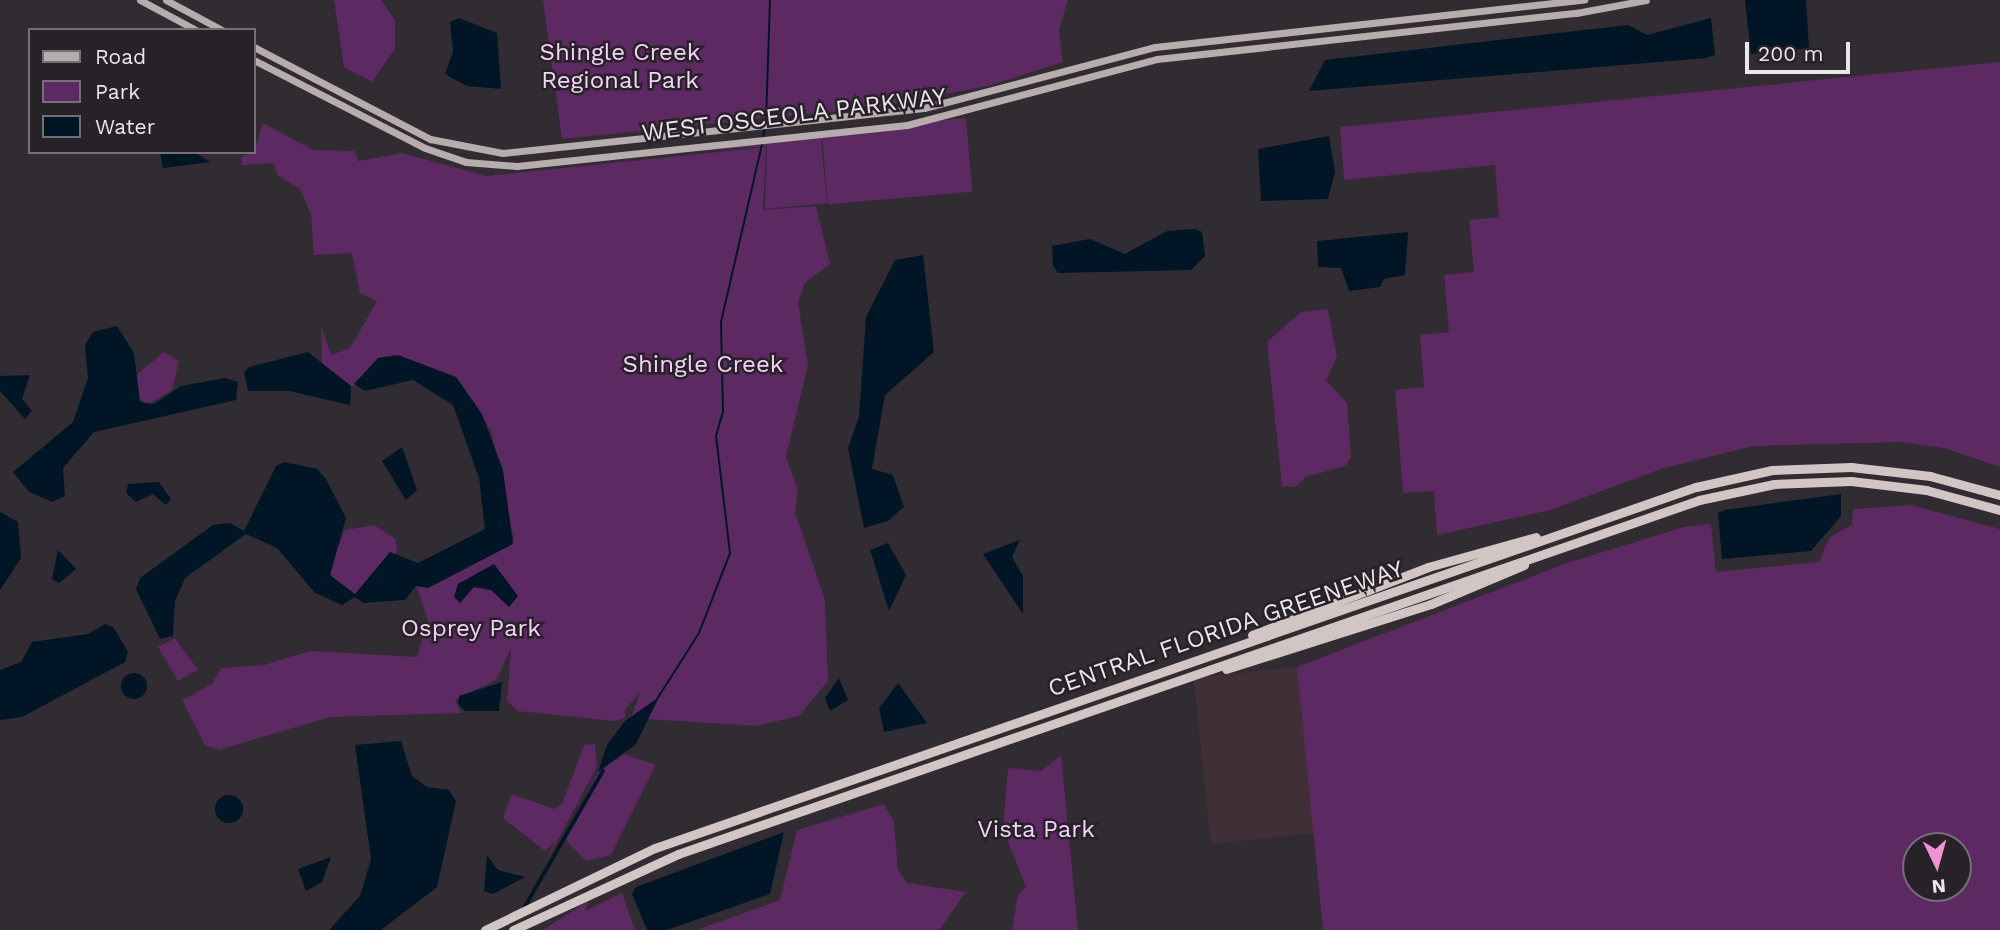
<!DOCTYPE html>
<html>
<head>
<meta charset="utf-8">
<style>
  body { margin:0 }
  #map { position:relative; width:2000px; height:930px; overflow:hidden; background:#312b32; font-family:"Work Sans",sans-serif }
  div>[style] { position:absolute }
  .education>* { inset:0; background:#412f38; transform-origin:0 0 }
  .green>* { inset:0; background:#5d2962; transform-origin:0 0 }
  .water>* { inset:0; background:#001627 }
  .round { border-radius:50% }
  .stream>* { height:2px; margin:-1px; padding:0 1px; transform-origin:1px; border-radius:1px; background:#001627 }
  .canal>* { height:3.5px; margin:-1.75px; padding:0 1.75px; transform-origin:1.75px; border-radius:1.75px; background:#001627 }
  .primary>* { height:7px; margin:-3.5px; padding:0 3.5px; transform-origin:3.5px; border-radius:3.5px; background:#b7adac }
  .motorway>* { height:9px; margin:-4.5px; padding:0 4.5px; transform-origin:4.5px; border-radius:4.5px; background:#d2c6c5 }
  span { translate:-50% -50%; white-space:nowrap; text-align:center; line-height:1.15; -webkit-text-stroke:5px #272128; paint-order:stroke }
  .park-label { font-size:24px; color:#f2d2f5 }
  .street-label { font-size:24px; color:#eae6ea }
  .legend { position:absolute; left:28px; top:28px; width:228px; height:126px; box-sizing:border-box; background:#272128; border:2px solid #757076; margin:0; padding:9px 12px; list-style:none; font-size:21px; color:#eae6ea }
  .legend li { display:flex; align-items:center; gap:14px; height:35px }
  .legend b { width:35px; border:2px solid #757076 }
  .north { position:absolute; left:1902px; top:832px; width:70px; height:70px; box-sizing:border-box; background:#272128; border:2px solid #757076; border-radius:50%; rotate:175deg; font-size:19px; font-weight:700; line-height:28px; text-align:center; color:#eae6ea }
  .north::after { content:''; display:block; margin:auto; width:24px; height:32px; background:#f391d6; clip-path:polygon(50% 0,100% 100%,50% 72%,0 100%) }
  .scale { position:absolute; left:1745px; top:42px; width:105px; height:32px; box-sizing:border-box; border:4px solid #eae6ea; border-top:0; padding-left:9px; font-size:21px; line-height:24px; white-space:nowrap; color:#eae6ea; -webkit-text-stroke:5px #272128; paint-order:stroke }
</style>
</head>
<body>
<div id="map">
  <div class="education">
    <i style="left:1297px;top:667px;width:167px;height:104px;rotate:84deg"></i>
  </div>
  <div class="green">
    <i style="clip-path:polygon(334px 0,381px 0,395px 20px,395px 49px,372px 82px,344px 67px)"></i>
    <i style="clip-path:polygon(543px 0,1068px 0,1059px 30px,1063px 62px,988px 86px,877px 107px,562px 139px)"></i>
    <i style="clip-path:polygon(2000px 62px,2000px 467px,1944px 448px,1899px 442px,1754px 446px,1664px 468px,1550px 510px,1437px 535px,1434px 491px,1403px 493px,1395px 390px,1424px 387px,1420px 335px,1449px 332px,1444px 275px,1474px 272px,1469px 220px,1499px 217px,1495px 165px,1344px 180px,1340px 127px)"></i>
    <i style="left:966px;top:118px;width:74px;height:145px;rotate:85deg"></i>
    <i style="clip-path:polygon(263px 123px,313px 150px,355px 151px,358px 161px,402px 153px,486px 176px,766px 147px,763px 210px,816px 206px,830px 264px,805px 283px,798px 302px,808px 366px,786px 456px,798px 491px,795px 512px,825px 600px,828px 681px,799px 716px,756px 726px,631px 718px,640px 693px,625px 709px,625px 718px,614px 721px,518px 711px,507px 701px,511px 648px,497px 679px,455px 700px,461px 713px,330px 717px,219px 750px,205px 745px,182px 700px,212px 684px,221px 668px,264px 665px,310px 651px,417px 657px,428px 620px,416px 585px,434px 585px,514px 540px,491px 431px,456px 377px,351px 386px,322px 364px,321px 326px,331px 355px,350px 348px,377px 301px,360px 293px,352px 253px,314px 255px,311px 214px,300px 189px,277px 175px,274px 163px,242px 165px,241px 157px,254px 152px)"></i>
    <i style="clip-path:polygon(848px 133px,821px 141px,827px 203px,765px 209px,767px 146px,653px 154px)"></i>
    <i style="clip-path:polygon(1328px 309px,1337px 357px,1326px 380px,1347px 403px,1351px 457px,1345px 466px,1306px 477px,1295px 487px,1282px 486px,1267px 342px,1301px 312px)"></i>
    <i style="clip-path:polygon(164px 352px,179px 361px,172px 390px,147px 405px,136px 394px,135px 376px)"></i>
    <i style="clip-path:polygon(evenodd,1911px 505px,2000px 529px,2000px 930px,1323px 930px,1297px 667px,1567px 563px,1684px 527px,1711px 524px,1716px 572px,1819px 562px,1830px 537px,1852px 525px,1853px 509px,1911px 505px,1916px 846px,1958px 846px,1958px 888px,1916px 888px,1916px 846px)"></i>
    <i style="clip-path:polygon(374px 525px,396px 539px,397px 552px,355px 595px,334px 581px,329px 569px,345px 530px)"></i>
    <i style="clip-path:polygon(175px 638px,198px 670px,178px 681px,158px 647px)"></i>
    <i style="clip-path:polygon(595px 744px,597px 767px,547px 860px,555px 841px,545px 851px,503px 818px,512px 794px,554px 809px,562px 804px,584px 745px)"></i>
    <i style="clip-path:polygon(624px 754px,656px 765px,611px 855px,586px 861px,565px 839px,598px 772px)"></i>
    <i style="clip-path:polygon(1061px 755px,1078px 930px,1012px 930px,1018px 895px,1026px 887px,1003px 829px,1008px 768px,1041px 771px)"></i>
    <i style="clip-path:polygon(884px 804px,894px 822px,898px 870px,907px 883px,966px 892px,939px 930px,697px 930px,780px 900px,797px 830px)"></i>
    <i style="clip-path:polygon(622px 893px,635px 930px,543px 930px,589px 900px,585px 911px)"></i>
  </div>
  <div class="water">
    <i style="clip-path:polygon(1745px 0,1806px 0,1809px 48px,1751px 54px)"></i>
    <i style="clip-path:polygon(459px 18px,497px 33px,501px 89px,467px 86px,445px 74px,453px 52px,450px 22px)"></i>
    <i style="clip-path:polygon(1711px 18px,1715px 55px,1706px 58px,1309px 91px,1325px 60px,1628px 25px,1647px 35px)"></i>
    <i style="clip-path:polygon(1329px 136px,1335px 172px,1328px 199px,1261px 201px,1258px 149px)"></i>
    <i style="clip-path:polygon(160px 152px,194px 152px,210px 162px,163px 168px)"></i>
    <i style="clip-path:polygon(1195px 229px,1202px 232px,1205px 256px,1191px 270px,1058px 273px,1053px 266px,1052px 246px,1090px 239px,1125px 254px,1167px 231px)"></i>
    <i style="clip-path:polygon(1408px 232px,1405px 275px,1384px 279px,1380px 287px,1349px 291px,1341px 268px,1318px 267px,1317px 241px)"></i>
    <i style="clip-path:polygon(923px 255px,934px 352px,885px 395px,872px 469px,893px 475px,904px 507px,888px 521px,864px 528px,848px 448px,859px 417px,866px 317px,895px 260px)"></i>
    <i style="clip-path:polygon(117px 326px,134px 353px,140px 402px,154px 404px,181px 386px,225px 378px,238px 382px,236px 400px,94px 432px,63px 468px,65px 496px,52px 502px,29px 492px,13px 472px,73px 422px,88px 378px,85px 345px,93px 332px)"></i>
    <i style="clip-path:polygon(308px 352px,351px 386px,350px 405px,289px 391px,248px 391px,244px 372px,249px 367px)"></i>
    <i style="clip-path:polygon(398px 355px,456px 377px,482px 414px,503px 470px,513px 544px,428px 588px,416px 586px,405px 600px,363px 603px,355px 597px,342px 605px,315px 593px,277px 548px,246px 534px,185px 578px,175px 601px,173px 636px,160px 639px,136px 589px,140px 578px,213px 525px,230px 523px,244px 531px,276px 466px,284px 462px,317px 469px,326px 479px,346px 518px,330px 575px,355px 594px,390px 552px,418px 563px,485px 529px,479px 478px,453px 405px,413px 380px,365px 391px,354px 384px,378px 358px)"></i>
    <i style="clip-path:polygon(30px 375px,22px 399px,32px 411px,25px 419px,0 391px,0 376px)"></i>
    <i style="clip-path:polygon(402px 447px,417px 490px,406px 500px,382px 461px)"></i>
    <i style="clip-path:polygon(159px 482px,171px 499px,166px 505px,153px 494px,136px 502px,126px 493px,128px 484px)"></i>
    <i style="clip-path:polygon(1841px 494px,1841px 516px,1811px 551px,1722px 559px,1718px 513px,1724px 510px)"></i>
    <i style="clip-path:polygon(0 512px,18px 522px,21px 558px,0 590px)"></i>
    <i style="clip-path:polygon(1020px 540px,1012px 557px,1023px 576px,1023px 614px,983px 554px)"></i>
    <i style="clip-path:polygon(888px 543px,906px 575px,889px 611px,870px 550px)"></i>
    <i style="clip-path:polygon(58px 550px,76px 569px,59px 583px,52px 579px)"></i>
    <i style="clip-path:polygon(494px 564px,518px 596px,509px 607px,491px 590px,474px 587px,460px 603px,454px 597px,458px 584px)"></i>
    <i style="clip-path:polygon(105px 624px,114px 628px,128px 652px,125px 662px,22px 717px,0 720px,0 670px,21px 662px,32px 642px,88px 634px)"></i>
    <i class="round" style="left:121px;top:673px;width:26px;height:26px"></i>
    <i style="clip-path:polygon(839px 678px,848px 700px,830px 711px,825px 698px)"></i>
    <i style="clip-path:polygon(502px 682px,499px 711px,465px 711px,458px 704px,459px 696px)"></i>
    <i style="clip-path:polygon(898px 683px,927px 723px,884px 732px,879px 708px)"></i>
    <i style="clip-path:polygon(659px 697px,636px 744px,598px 772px,607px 745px,625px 721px)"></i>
    <i style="clip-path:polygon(401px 741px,412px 776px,427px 787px,449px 790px,456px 801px,437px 887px,381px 930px,329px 930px,360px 896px,371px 859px,355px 745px)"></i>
    <i class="round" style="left:215px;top:795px;width:28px;height:28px"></i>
    <i style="clip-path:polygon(784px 832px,770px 894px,667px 930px,647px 930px,632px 894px,636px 887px)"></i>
    <i style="clip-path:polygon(487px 855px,498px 870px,525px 877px,493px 894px,484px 891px)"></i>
    <i style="clip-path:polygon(331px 857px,322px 882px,306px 891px,298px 869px)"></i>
  </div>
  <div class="stream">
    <i style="left:766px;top:121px;width:121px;rotate:-88.1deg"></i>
    <i style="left:763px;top:139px;width:12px;rotate:-81deg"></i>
    <i style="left:657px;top:699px;width:78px;rotate:-57.5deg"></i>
    <i style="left:699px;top:633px;width:86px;rotate:-68.8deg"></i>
    <i style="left:730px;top:553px;width:118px;rotate:-96.8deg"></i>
    <i style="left:716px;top:436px;width:25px;rotate:-74deg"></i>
    <i style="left:723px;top:412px;width:90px;rotate:-91.3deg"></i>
    <i style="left:721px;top:322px;width:183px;rotate:-77deg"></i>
  </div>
  <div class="canal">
    <i style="left:523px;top:910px;width:160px;rotate:-60.1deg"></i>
  </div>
  <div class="primary">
    <i style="left:140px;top:0;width:64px;rotate:28.2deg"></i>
    <i style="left:166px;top:0;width:64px;rotate:28.2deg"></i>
    <i style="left:254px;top:47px;width:199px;rotate:27.6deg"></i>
    <i style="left:430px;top:139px;width:74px;rotate:10.9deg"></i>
    <i style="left:503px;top:153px;width:423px;rotate:-6.1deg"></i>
    <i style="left:924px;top:108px;width:239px;rotate:-14.8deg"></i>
    <i style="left:1155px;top:47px;width:432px;rotate:-6.3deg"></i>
    <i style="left:254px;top:60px;width:192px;rotate:27.2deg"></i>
    <i style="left:425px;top:148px;width:43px;rotate:18.9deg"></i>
    <i style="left:466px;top:162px;width:51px;rotate:4.5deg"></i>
    <i style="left:517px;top:166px;width:392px;rotate:-6deg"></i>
    <i style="left:907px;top:125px;width:259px;rotate:-14.8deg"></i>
    <i style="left:1157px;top:59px;width:422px;rotate:-6.3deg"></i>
    <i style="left:1576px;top:13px;width:71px;rotate:-10.5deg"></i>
  </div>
  <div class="motorway">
    <i style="left:1252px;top:635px;width:189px;rotate:-21.1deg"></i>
    <i style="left:1428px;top:567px;width:112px;rotate:-15.5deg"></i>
    <i style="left:1226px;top:669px;width:215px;rotate:-17.6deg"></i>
    <i style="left:1431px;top:604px;width:101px;rotate:-22.8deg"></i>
    <i style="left:485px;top:930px;width:189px;rotate:-25.8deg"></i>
    <i style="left:655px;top:848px;width:1102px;rotate:-19.13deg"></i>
    <i style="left:1696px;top:487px;width:78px;rotate:-12.6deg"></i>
    <i style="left:1772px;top:470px;width:79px;rotate:-2.2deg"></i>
    <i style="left:1851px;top:467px;width:80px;rotate:6.5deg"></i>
    <i style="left:1930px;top:476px;width:73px;rotate:15.2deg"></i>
    <i style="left:513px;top:930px;width:182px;rotate:-24.7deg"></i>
    <i style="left:678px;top:854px;width:1081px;rotate:-19.12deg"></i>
    <i style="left:1699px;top:500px;width:77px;rotate:-12deg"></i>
    <i style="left:1774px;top:484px;width:77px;rotate:-2.2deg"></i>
    <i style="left:1851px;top:481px;width:76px;rotate:6.8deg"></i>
    <i style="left:1926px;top:490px;width:77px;rotate:15.1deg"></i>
  </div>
  <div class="park-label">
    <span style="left:620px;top:67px">Shingle Creek<br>Regional Park</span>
    <span style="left:703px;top:365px">Shingle Creek</span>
    <span style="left:471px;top:629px">Osprey Park</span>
    <span style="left:1036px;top:830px">Vista Park</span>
  </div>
  <div class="street-label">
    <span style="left:794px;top:115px;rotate:-7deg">WEST OSCEOLA PARKWAY</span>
    <span style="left:1226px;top:629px;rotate:-19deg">CENTRAL FLORIDA GREENEWAY</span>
  </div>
  <ul class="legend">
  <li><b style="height:9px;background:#b7adac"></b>Road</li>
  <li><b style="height:19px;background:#5d2962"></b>Park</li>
  <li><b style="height:19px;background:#001627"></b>Water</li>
  </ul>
  <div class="north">N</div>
  <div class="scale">200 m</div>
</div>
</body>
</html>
